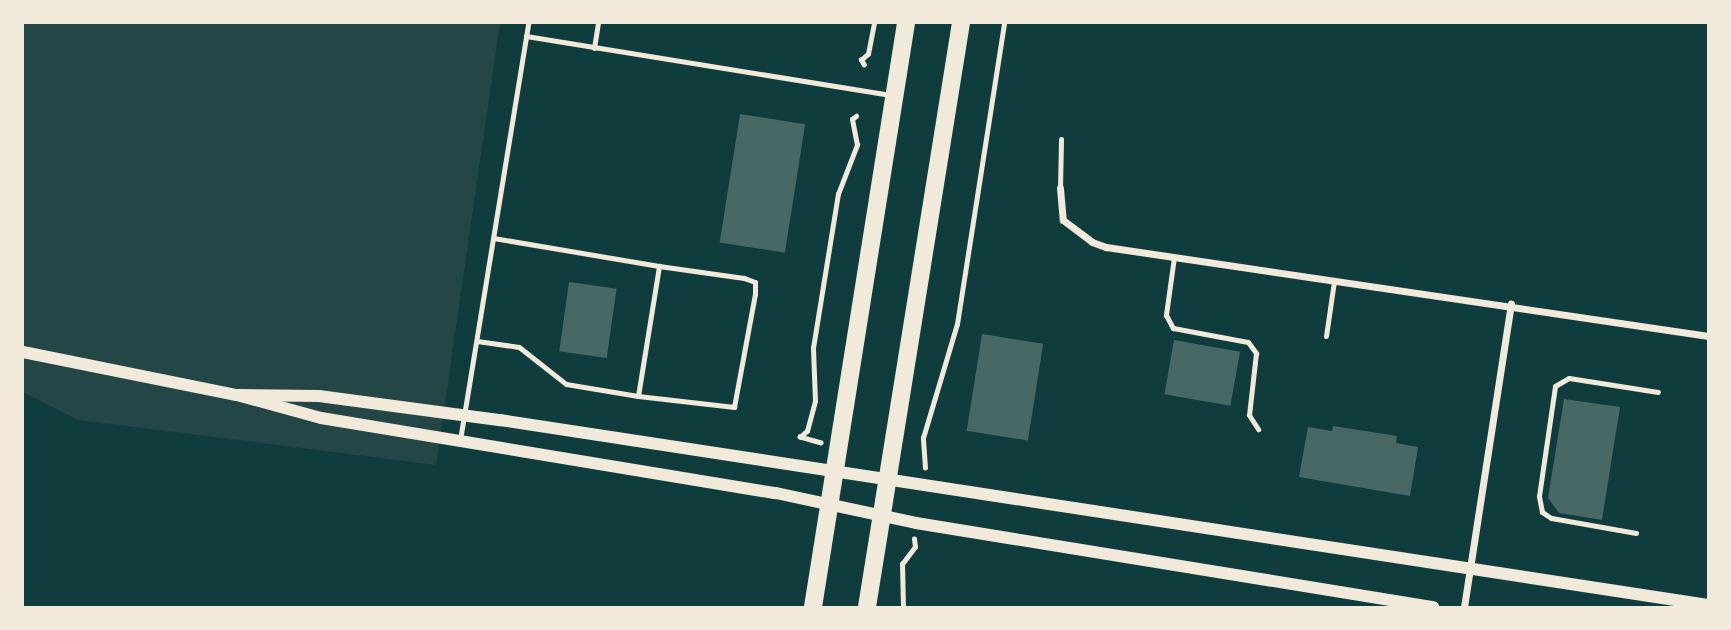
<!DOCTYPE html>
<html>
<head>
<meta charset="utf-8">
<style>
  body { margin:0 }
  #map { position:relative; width:1731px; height:630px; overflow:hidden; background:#0f3d3e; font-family:Inter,sans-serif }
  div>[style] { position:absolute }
  .green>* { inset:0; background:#244646 }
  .building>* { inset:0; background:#486865; transform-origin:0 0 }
  .path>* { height:4.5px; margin:-2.25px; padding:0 2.25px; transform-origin:2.25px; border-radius:2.25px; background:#f1e9da }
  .service>* { height:5px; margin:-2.5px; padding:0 2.5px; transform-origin:2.5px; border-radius:2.5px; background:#f1e9da }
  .minor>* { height:7px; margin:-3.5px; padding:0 3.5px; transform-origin:3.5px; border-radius:3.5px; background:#f1e9da }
  .tertiary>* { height:12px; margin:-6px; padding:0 6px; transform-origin:6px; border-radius:6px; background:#f1e9da }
  .primary>* { height:18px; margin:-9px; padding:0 9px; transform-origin:9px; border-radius:9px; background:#f1e9da }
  span { translate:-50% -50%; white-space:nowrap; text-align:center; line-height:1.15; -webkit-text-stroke:6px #f1e9da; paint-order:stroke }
  .frame { position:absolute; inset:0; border:24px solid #f1e9da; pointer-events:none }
</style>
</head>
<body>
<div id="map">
  <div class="green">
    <i style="clip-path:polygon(23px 23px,500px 23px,436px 465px,78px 420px,23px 392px)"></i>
  </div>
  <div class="building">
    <i style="left:740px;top:114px;width:66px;height:130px;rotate:9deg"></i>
    <i style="left:569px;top:282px;width:48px;height:70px;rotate:8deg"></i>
    <i style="left:982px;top:334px;width:62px;height:98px;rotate:9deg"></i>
    <i style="left:1174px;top:340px;width:67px;height:55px;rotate:10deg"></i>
    <i style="clip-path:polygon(1564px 399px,1620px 407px,1602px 520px,1559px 513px,1548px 498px)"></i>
    <i style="clip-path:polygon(1333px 426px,1397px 436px,1396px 443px,1418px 447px,1410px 496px,1299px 477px,1308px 427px,1332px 431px)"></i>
  </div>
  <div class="path">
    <i style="left:864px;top:65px;width:6px;rotate:-121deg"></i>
    <i style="left:861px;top:60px;width:9px;rotate:-41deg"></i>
    <i style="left:868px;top:54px;width:32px;rotate:-79deg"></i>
    <i style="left:821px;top:443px;width:22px;rotate:-164deg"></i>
    <i style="left:800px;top:437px;width:9px;rotate:-41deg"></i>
    <i style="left:807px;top:431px;width:31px;rotate:-75deg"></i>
    <i style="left:815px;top:401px;width:53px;rotate:-92.2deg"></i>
    <i style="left:813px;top:348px;width:156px;rotate:-80.8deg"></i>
    <i style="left:838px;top:194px;width:53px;rotate:-68.8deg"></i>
    <i style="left:857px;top:145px;width:26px;rotate:-101deg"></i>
    <i style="left:852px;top:119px;width:5px;rotate:-37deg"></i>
    <i style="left:925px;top:468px;width:30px;rotate:-94deg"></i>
    <i style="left:923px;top:438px;width:119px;rotate:-73.4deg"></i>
    <i style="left:957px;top:324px;width:305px;rotate:-81.1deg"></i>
    <i style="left:903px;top:607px;width:43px;rotate:-91.3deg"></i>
    <i style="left:902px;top:564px;width:21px;rotate:-53deg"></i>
    <i style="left:915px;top:547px;width:8px;rotate:-97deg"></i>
  </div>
  <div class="service">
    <i style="left:526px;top:36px;width:371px;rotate:9.2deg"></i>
    <i style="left:594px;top:48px;width:25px;rotate:-81deg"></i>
    <i style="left:1060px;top:188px;width:49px;rotate:-88.8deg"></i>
    <i style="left:1174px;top:257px;width:59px;rotate:97.9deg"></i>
    <i style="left:1166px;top:315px;width:15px;rotate:62deg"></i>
    <i style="left:1173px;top:328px;width:76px;rotate:10.6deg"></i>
    <i style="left:1248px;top:342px;width:14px;rotate:54deg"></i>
    <i style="left:1256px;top:353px;width:62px;rotate:96.4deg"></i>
    <i style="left:1249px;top:415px;width:17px;rotate:57deg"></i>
    <i style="left:1326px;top:336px;width:56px;rotate:-81.7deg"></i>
    <i style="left:477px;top:341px;width:42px;rotate:8.1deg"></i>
    <i style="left:519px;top:347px;width:60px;rotate:38.2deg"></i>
    <i style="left:566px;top:384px;width:73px;rotate:9.5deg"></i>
    <i style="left:638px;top:396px;width:132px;rotate:-80.8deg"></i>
    <i style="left:659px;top:266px;width:168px;rotate:-170.4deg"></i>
    <i style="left:638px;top:396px;width:97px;rotate:6.5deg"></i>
    <i style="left:734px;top:407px;width:115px;rotate:-79.5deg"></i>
    <i style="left:755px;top:294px;width:12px;rotate:-90deg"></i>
    <i style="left:755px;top:282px;width:12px;rotate:-160deg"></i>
    <i style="left:744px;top:278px;width:86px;rotate:-172deg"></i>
    <i style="left:460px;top:440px;width:423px;rotate:-80.7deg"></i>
    <i style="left:1636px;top:533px;width:86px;rotate:-170deg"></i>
    <i style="left:1551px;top:518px;width:11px;rotate:-146deg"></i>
    <i style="left:1542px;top:512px;width:16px;rotate:-101deg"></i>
    <i style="left:1539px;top:496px;width:111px;rotate:-81.7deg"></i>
    <i style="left:1555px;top:386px;width:16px;rotate:-30deg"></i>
    <i style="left:1569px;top:378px;width:90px;rotate:8.9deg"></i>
  </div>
  <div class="minor">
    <i style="left:1060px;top:188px;width:32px;rotate:85deg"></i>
    <i style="left:1063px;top:220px;width:36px;rotate:37deg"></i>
    <i style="left:1092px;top:242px;width:15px;rotate:20deg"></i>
    <i style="left:1106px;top:247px;width:609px;rotate:8.41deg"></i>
    <i style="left:1464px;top:607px;width:307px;rotate:-81.2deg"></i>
  </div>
  <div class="tertiary">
    <i style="left:23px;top:352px;width:218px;rotate:11.4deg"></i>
    <i style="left:237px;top:395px;width:87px;rotate:15.3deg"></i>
    <i style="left:321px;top:418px;width:461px;rotate:9.4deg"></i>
    <i style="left:776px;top:493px;width:143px;rotate:12.1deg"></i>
    <i style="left:916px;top:523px;width:524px;rotate:9.23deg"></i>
    <i style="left:237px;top:395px;width:82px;rotate:0.7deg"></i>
    <i style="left:319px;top:396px;width:183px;rotate:7.6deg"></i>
    <i style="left:500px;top:420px;width:1222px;rotate:8.71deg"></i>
  </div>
  <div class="primary">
    <i style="left:813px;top:607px;width:591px;rotate:-80.95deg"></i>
    <i style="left:867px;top:607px;width:592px;rotate:-80.86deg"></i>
  </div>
  <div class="frame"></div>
</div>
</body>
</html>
